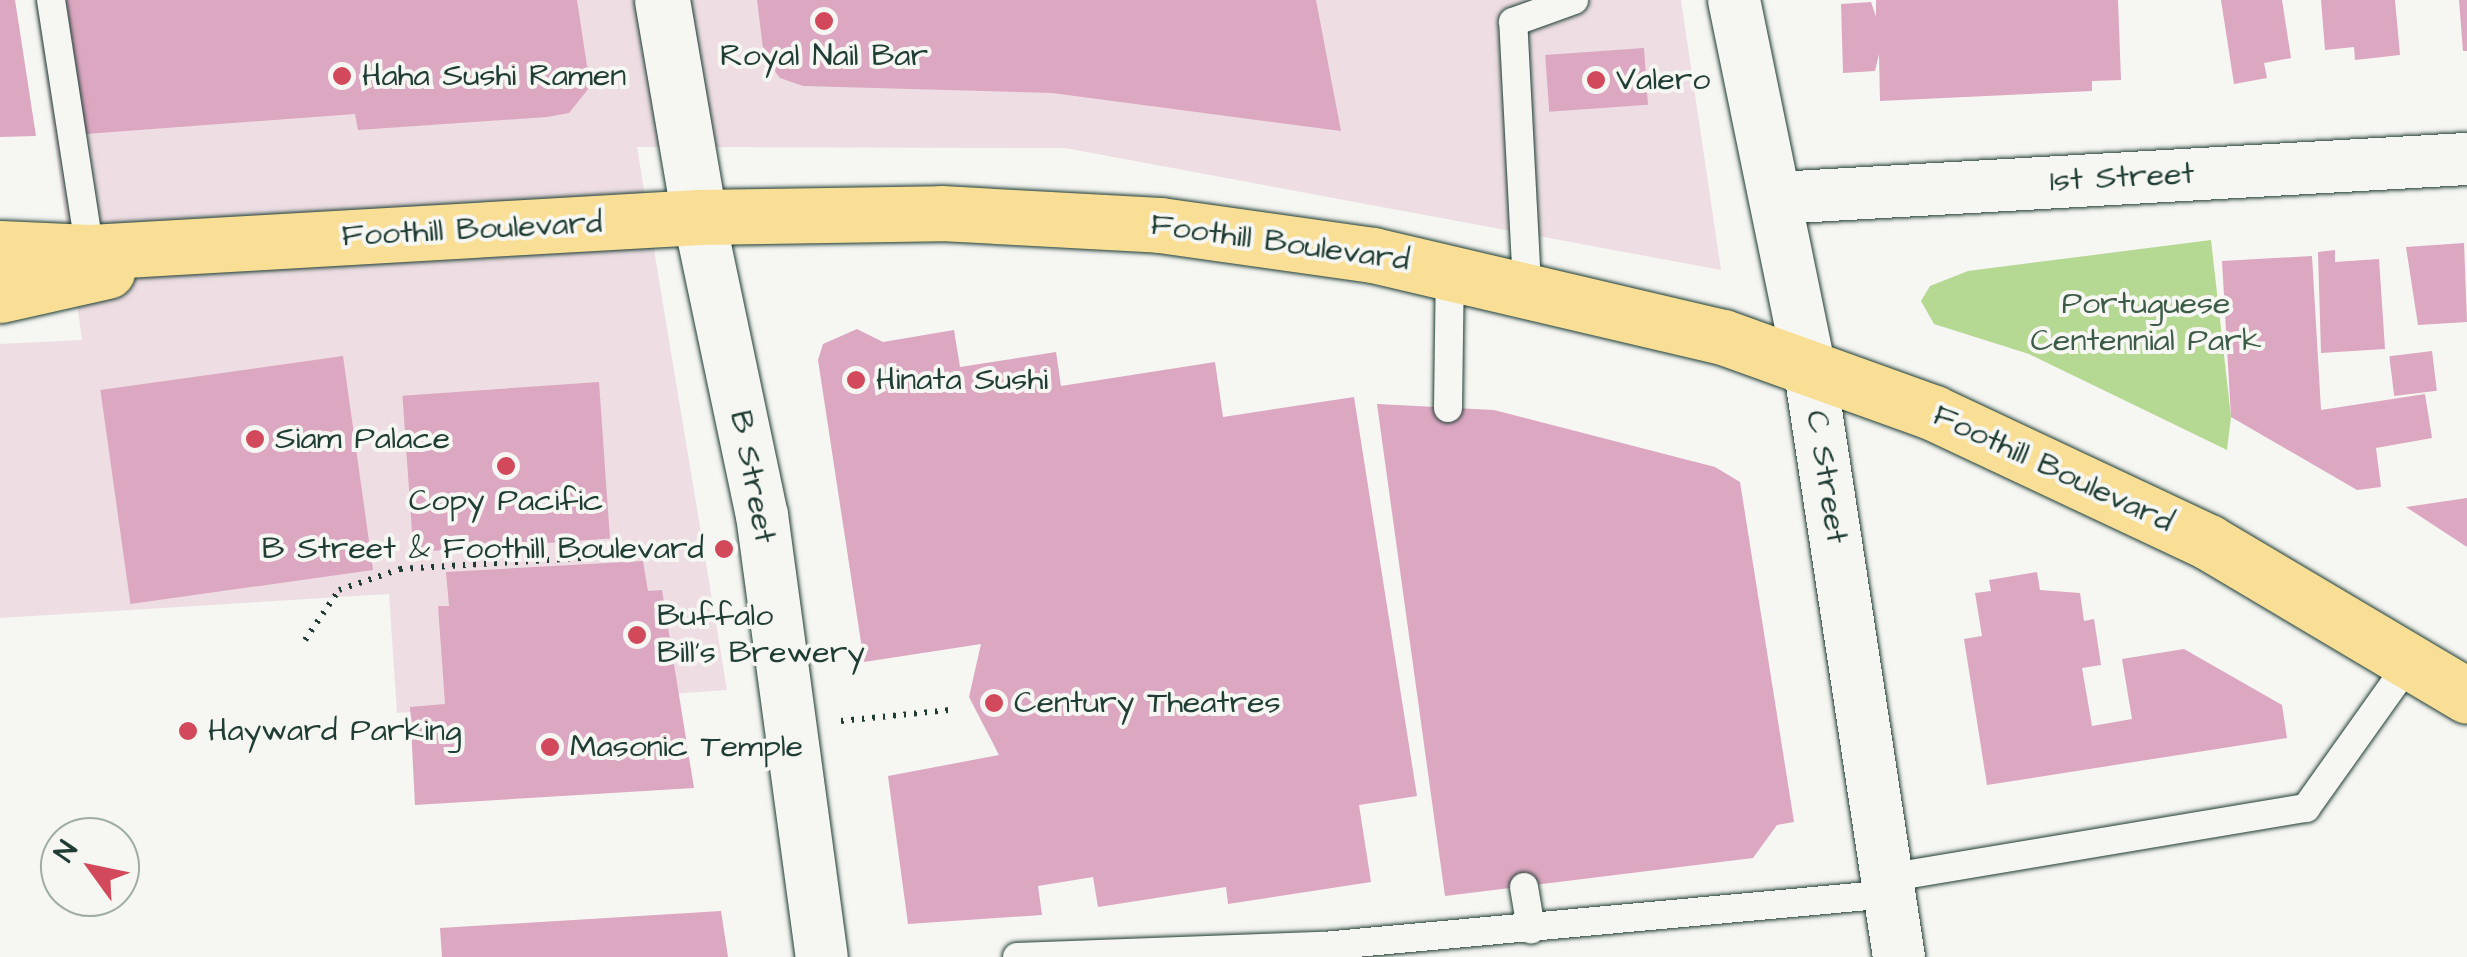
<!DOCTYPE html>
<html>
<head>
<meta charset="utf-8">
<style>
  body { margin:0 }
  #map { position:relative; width:2467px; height:957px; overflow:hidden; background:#f6f6f2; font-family:"Architects Daughter",sans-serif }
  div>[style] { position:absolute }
  .built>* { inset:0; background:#eedee3 }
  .green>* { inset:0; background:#b5d892 }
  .building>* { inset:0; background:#dca7c1; transform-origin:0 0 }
  .path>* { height:6px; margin-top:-3px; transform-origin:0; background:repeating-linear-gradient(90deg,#1f3d34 0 2.5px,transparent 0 10.5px) }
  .roads { filter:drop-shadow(0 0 2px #1f3d34) drop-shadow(0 0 2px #1f3d34) }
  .lane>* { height:28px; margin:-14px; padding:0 14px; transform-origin:14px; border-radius:14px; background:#f6f6f2 }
  .street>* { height:52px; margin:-26px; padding:0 26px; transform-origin:26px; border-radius:26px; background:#f6f6f2 }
  .secondary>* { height:55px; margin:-27.5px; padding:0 27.5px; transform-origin:27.5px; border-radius:27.5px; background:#f6f6f2 }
  .primary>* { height:55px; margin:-27.5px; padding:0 27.5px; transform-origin:27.5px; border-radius:27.5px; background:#f9df96 }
  .dots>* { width:28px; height:28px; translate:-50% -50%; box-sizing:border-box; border:5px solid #f6f6f2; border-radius:50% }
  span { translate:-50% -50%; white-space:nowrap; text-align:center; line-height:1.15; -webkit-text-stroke:8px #f6f6f2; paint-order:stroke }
  .poi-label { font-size:32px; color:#1f3d34 }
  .left { translate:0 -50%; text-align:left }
  .right { translate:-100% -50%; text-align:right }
  .street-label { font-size:32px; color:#1f3d34 }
  .park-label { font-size:32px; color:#3d5c47 }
  .north { position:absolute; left:40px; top:817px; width:100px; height:100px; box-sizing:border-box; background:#f6f6f2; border:2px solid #a0aca6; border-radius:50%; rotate:303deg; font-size:28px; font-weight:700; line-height:40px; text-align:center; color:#1f3d34 }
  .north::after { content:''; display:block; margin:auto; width:35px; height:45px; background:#d1495b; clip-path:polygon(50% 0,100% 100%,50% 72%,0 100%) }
</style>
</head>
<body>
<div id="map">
  <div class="built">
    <i style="clip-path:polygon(35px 0,1681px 0,1721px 270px,1065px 148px,637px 147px,727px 690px,397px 713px,389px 594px,0 618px,0 344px,82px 340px)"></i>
  </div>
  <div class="green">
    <i style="clip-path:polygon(2211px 240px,2231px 417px,2227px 450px,2029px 354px,1934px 324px,1921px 301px,1930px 286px,1968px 271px)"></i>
  </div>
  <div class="building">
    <i style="clip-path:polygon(0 0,15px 0,36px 136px,0 137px)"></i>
    <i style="clip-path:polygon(66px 0,577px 0,587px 66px,601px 73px,569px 113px,547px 117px,358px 130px,355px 114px,86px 134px)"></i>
    <i style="clip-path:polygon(757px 0,1316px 0,1341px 131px,1052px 93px,803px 86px,780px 78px,764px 57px)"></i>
    <i style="clip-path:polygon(1876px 0,2118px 0,2121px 80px,2092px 81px,2092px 91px,1880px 101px,1879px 54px,1875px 71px,1843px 73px,1841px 4px,1871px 2px,1876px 17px)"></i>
    <i style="clip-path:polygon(2221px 0,2282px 0,2291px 58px,2264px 63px,2267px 78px,2234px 84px)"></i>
    <i style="clip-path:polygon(2321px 0,2395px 0,2400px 55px,2355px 60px,2354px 47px,2325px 50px)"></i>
    <i style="clip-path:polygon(2459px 0,2467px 0,2467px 51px,2463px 51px)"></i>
    <i style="left:1644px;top:48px;width:57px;height:99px;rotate:86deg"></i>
    <i style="clip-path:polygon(2464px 243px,2467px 322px,2418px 325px,2406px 247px)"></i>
    <i style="clip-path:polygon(2335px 250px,2335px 262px,2379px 259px,2385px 349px,2321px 353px,2318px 252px)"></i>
    <i style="clip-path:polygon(2312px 256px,2321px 410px,2425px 394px,2432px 438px,2376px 448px,2381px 487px,2357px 490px,2231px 417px,2222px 261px)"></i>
    <i style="clip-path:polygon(857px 329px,883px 342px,954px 330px,960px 367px,1056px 352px,1061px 386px,1215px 362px,1223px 417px,1354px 397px,1417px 796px,1359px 805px,1371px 882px,1228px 904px,1226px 887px,1098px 907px,1093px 877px,1038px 886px,1042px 915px,908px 924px,888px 776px,999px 755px,969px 697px,981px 644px,864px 662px,818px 360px,823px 344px)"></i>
    <i style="left:2432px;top:351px;width:40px;height:43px;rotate:83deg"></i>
    <i style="left:343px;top:356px;width:216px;height:245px;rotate:82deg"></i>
    <i style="left:599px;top:382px;width:157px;height:197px;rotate:86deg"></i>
    <i style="clip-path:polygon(1377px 404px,1494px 410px,1715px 467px,1740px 482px,1794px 822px,1777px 825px,1753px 858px,1445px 896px)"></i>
    <i style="clip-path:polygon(2467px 498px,2467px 547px,2406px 507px)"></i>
    <i style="clip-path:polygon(643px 561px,648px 591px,662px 590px,694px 788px,415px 805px,410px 707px,445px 704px,438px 606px,449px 606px,446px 572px)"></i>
    <i style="clip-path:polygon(2037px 572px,2040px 590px,2080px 593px,2084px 621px,2094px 619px,2101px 665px,2082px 668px,2092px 726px,2132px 719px,2122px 659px,2184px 649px,2282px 705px,2287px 738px,1987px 785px,1964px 639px,1982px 636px,1975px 593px,1991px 591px,1989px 580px)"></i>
    <i style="clip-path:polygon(721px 911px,728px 957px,442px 957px,440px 928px)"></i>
  </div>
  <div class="path">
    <i style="left:305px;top:640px;width:60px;rotate:-55.8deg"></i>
    <i style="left:339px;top:590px;width:65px;rotate:-19deg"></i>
    <i style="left:400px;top:569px;width:278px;rotate:-3.5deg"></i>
    <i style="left:841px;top:721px;width:110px;rotate:-5.8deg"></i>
  </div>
  <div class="roads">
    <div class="lane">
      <i style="left:51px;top:0;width:255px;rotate:81.2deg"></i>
      <i style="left:1527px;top:285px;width:263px;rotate:-93deg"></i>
      <i style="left:1513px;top:22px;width:65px;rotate:-19.8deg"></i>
      <i style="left:1448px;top:408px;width:139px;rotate:-89.2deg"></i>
      <i style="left:1887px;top:878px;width:425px;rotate:-9.5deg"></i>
      <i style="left:2306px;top:808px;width:181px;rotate:-54.6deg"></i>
      <i style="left:1524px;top:887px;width:43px;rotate:80.5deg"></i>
      <i style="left:1017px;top:957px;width:306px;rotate:-2.1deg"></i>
      <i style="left:1323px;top:946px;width:569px;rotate:-5.24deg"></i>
    </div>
    <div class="street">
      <i style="left:1734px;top:0;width:373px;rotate:78.4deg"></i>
      <i style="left:1809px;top:365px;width:599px;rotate:81.36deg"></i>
      <i style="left:1777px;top:198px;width:691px;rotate:-3.24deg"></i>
      <i style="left:699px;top:217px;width:305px;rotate:78.1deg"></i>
      <i style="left:762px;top:515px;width:446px;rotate:82.3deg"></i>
    </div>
    <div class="secondary">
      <i style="left:662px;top:0;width:220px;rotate:80.3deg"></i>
    </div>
    <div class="primary">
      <i style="left:0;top:248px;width:90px;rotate:2.5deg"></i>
      <i style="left:90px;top:252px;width:610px;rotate:-3.29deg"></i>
      <i style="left:699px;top:217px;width:242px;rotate:-0.9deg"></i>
      <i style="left:941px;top:213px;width:219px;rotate:3.1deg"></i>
      <i style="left:1160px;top:225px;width:215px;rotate:8deg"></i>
      <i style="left:1373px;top:255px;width:359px;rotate:13.2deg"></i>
      <i style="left:1723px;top:337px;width:224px;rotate:19.8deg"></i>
      <i style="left:1934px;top:413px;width:303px;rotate:25.2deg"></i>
      <i style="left:2208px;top:542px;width:301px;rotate:30.7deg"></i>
      <i style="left:0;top:295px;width:110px;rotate:-12.6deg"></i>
    </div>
  </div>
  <div class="dots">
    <i style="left:824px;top:21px;background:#d1495b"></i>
    <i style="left:342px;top:76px;background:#d1495b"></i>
    <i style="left:1596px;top:80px;background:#d1495b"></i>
    <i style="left:856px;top:380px;background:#d1495b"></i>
    <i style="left:255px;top:439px;background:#d1495b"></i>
    <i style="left:506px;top:466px;background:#d1495b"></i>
    <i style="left:724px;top:549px;background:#d1495b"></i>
    <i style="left:637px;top:635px;background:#d1495b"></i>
    <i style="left:994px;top:703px;background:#d1495b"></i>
    <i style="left:188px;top:731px;background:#d1495b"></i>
    <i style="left:550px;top:747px;background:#d1495b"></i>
  </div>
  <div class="poi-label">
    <span style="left:824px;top:56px">Royal Nail Bar</span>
    <span class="left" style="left:362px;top:76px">Haha Sushi Ramen</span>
    <span class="left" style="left:1616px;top:80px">Valero</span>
    <span class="left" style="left:876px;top:380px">Hinata Sushi</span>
    <span class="left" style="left:275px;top:439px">Siam Palace</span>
    <span style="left:506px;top:501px">Copy Pacific</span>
    <span class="right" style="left:704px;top:549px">B Street &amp; Foothill Boulevard</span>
    <span class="left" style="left:657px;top:635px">Buffalo<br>Bill's Brewery</span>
    <span class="left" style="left:1014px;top:703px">Century Theatres</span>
    <span class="left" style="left:208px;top:731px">Hayward Parking</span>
    <span class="left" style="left:570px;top:747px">Masonic Temple</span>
  </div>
  <div class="street-label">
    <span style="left:2122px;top:178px;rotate:-3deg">1st Street</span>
    <span style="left:472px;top:230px;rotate:-3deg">Foothill Boulevard</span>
    <span style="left:1280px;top:243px;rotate:8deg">Foothill Boulevard</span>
    <span style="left:2053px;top:469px;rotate:25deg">Foothill Boulevard</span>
    <span style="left:752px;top:477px;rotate:79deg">B Street</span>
    <span style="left:1826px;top:477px;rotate:81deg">C Street</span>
  </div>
  <div class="park-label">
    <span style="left:2146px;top:323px">Portuguese<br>Centennial Park</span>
  </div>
  <div class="north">N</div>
</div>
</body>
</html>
